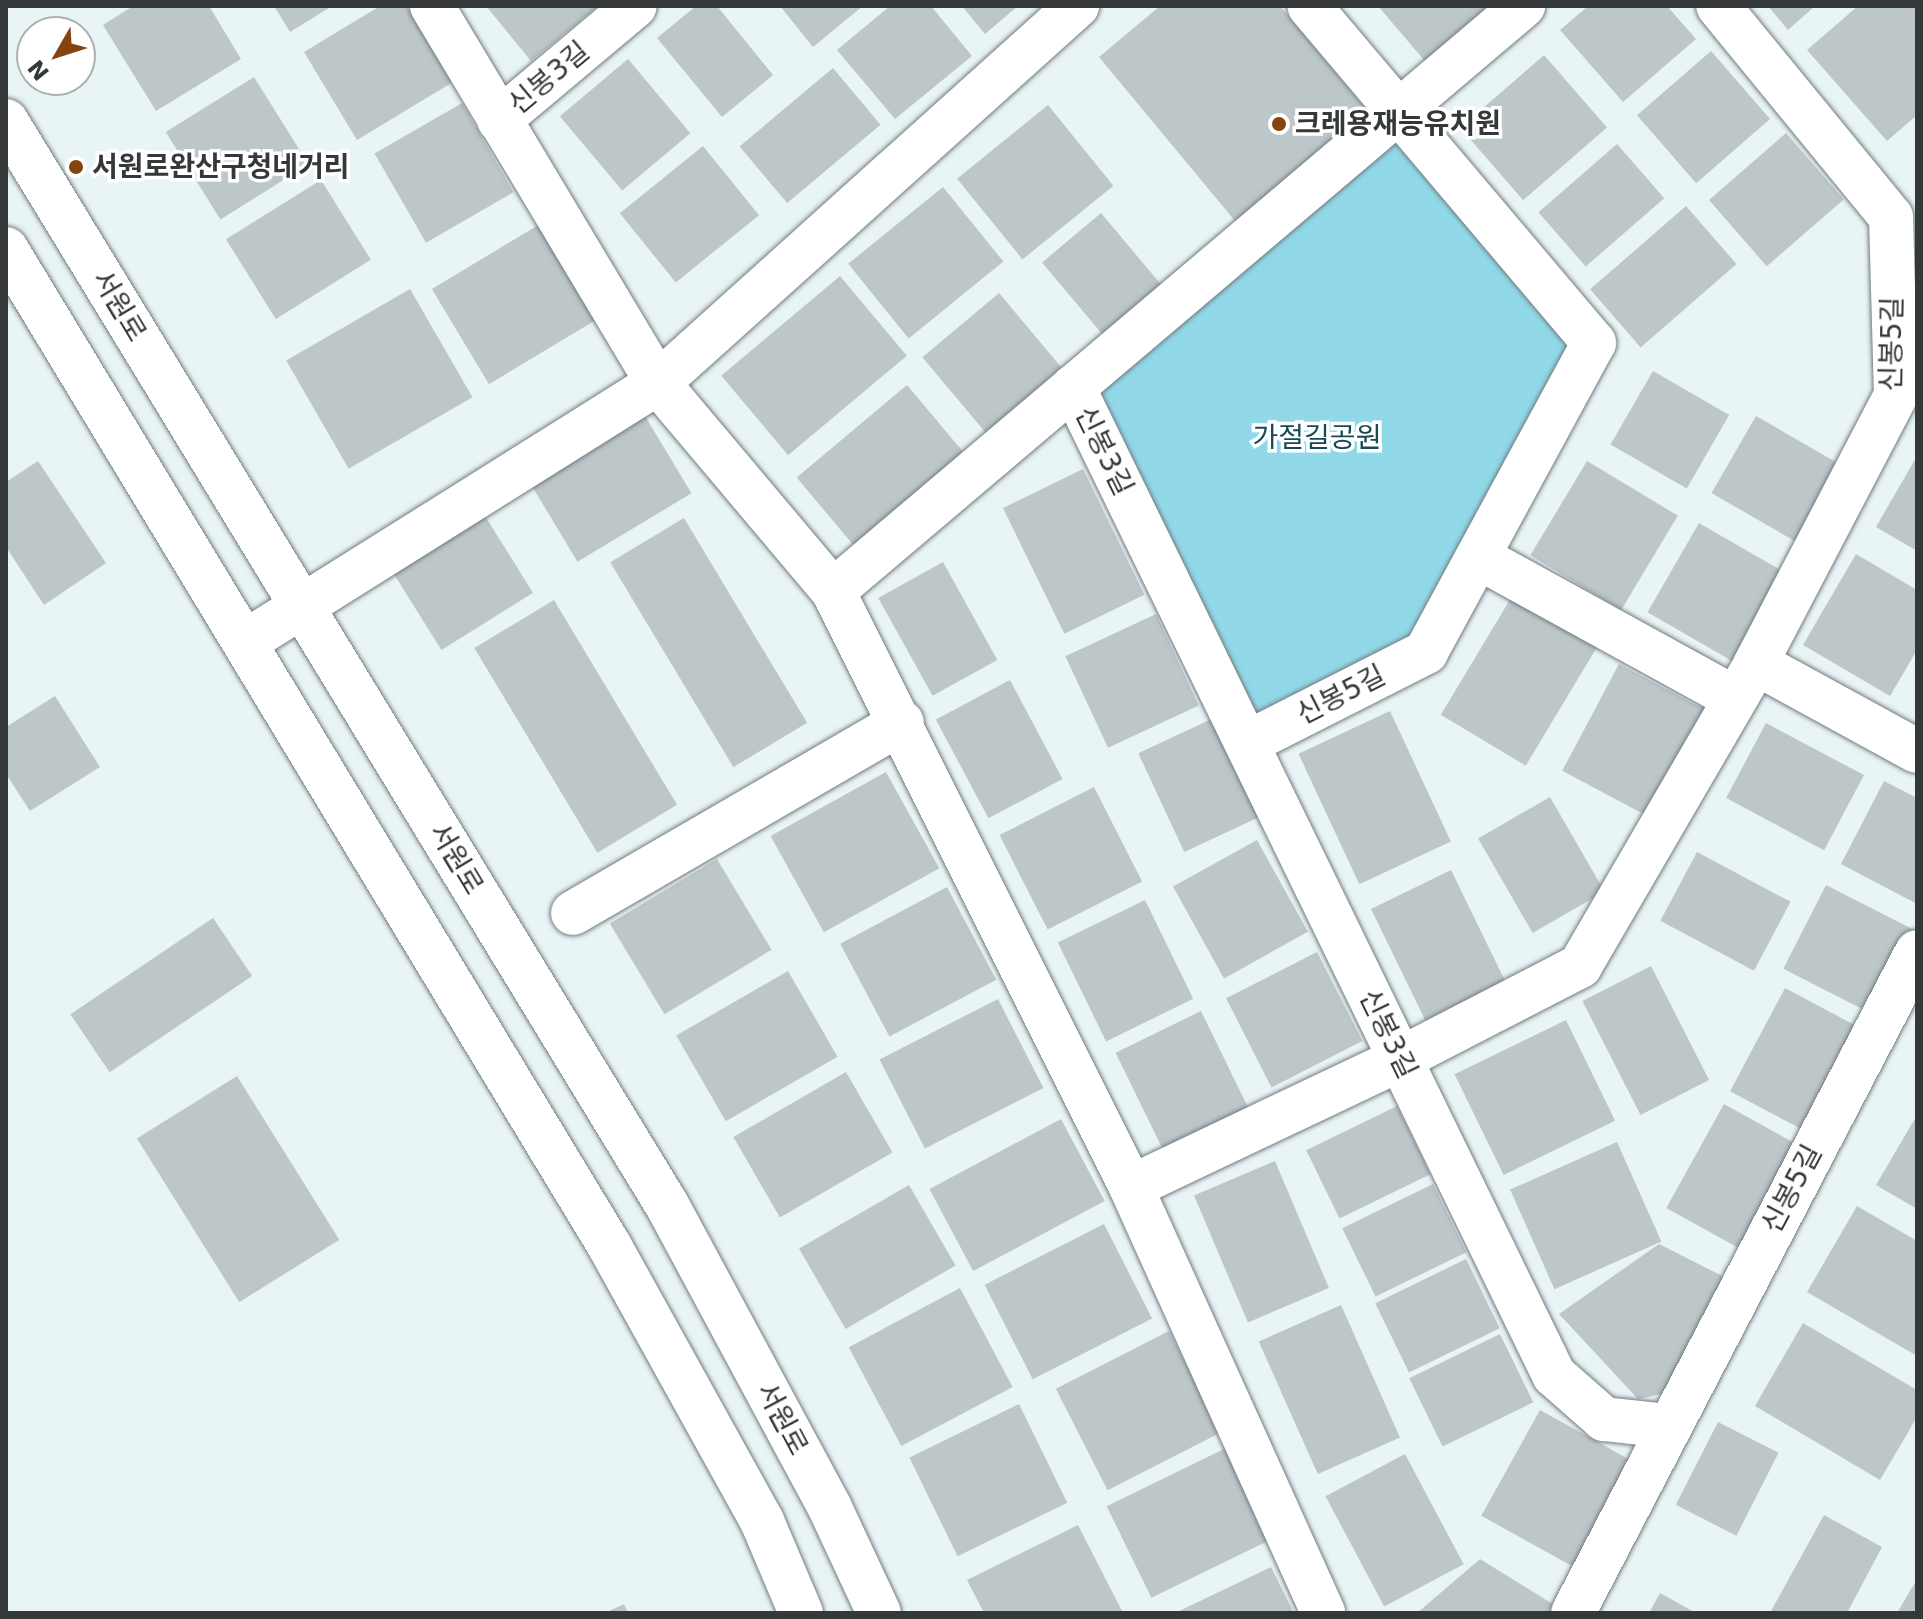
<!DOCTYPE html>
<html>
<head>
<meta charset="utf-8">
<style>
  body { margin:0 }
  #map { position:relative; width:1923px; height:1619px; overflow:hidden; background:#e9f4f6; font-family:"DejaVu Sans","Noto Sans KR",sans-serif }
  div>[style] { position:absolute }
  .green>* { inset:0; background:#91d9e9 }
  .building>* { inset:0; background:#bdc7ca; transform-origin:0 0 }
  .roads { filter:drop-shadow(0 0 2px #727b7e) drop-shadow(0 0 2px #727b7e) }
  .street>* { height:44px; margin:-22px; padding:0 22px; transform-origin:22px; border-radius:22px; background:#fff }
  .secondary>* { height:44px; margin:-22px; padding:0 22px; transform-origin:22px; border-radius:22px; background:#fff }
  .dots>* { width:22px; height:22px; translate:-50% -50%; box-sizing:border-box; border:4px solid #fff; border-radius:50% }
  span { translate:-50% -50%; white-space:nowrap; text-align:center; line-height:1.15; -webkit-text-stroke:7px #fff; paint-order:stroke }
  .street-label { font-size:28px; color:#343839 }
  .poi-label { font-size:28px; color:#343839; font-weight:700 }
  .left { translate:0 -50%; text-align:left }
  .park-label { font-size:28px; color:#164a54 }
  .frame { position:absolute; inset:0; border:8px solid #343839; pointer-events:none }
  .north { position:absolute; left:16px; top:16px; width:80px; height:80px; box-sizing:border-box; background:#fff; border:2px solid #aeafb0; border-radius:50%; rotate:231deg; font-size:22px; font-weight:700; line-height:32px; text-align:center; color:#343839 }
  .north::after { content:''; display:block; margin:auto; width:28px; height:36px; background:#854310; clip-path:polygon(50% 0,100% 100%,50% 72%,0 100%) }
</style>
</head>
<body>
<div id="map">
  <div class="green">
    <i style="clip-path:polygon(1397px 110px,1594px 343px,1426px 652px,1247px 743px,1073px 387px)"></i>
  </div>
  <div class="building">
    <i style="clip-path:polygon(133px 6px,209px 6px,241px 59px,156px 111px,103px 25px)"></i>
    <i style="clip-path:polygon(274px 6px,332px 6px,290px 32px)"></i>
    <i style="clip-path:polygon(380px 6px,407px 6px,453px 82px,357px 140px,304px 52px)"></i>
    <i style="clip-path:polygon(486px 6px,598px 6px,531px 61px)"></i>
    <i style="clip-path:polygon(696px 6px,717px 6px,773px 75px,722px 117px,657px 38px)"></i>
    <i style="clip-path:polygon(780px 6px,863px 6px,813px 47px)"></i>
    <i style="clip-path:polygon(890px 6px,931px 6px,972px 56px,895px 119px,837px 50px)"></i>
    <i style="clip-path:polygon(962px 6px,1018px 6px,985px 34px)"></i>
    <i style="clip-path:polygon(1160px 6px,1280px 6px,1378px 123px,1245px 233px,1099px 57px)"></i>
    <i style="clip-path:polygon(1378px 6px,1512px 6px,1435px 73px)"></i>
    <i style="clip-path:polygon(1588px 6px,1667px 6px,1696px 39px,1623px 102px,1560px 30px)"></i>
    <i style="clip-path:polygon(1768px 6px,1815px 6px,1788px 30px)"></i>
    <i style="clip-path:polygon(1858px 6px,1913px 6px,1917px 11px,1917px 115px,1887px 141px,1807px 50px)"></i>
    <i style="left:1711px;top:51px;width:90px;height:98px;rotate:49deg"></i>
    <i style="left:1544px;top:55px;width:96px;height:111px;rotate:49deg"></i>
    <i style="left:628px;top:59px;width:97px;height:89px;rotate:50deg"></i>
    <i style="left:833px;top:68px;width:74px;height:122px;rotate:50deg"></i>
    <i style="left:254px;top:77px;width:103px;height:104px;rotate:58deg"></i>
    <i style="left:462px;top:103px;width:103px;height:101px;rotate:60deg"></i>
    <i style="left:1048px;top:105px;width:104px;height:117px;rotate:51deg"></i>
    <i style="left:1786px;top:133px;width:88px;height:102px;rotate:49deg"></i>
    <i style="left:1617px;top:144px;width:72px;height:104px;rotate:49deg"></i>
    <i style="left:703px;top:146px;width:89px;height:107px;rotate:51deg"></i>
    <i style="left:321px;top:180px;width:94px;height:112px;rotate:58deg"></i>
    <i style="left:943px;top:187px;width:96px;height:122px;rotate:51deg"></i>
    <i style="left:1686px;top:206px;width:77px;height:127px;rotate:49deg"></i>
    <i style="left:1101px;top:213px;width:100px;height:77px;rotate:50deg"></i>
    <i style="left:545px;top:221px;width:111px;height:132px;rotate:59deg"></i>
    <i style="left:840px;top:276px;width:104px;height:155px;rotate:50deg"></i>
    <i style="left:410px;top:289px;width:125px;height:143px;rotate:60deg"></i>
    <i style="left:999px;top:293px;width:104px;height:100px;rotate:50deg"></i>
    <i style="left:1653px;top:371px;width:88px;height:85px;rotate:30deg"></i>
    <i style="left:907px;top:385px;width:91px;height:144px;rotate:50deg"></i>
    <i style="left:642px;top:411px;width:96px;height:133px;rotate:59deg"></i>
    <i style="left:1756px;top:416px;width:99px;height:89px;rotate:30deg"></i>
    <i style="clip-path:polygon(1917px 456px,1917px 551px,1876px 527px)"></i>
    <i style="clip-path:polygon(38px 461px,106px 563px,44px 605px,6px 547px,6px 482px)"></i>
    <i style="left:1587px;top:461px;width:106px;height:110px;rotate:31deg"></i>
    <i style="left:1083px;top:469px;width:140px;height:89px;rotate:64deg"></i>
    <i style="left:480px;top:508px;width:100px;height:108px;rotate:58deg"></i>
    <i style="left:684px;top:518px;width:239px;height:86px;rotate:59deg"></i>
    <i style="left:1699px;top:523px;width:98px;height:103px;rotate:30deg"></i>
    <i style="clip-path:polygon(1856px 554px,1917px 590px,1917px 650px,1890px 696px,1803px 645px)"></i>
    <i style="left:943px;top:562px;width:112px;height:74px;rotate:61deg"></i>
    <i style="left:1514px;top:593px;width:99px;height:142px;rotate:31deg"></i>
    <i style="left:554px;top:600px;width:239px;height:93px;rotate:59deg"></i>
    <i style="left:1156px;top:614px;width:101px;height:100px;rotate:65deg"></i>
    <i style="left:1619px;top:664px;width:107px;height:121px;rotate:28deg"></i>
    <i style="left:1010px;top:680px;width:112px;height:84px;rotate:62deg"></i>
    <i style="clip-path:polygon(55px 696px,100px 767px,30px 811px,6px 774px,6px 727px)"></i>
    <i style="left:1390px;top:711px;width:144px;height:101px;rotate:65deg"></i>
    <i style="left:1218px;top:716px;width:109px;height:88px;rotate:65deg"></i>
    <i style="left:1766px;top:723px;width:111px;height:85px;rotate:28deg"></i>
    <i style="left:886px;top:772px;width:110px;height:132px;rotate:61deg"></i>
    <i style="clip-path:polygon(1884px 781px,1917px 798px,1917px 904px,1841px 864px)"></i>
    <i style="left:1094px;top:787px;width:106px;height:106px;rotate:63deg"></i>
    <i style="left:1550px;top:797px;width:109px;height:83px;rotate:60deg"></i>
    <i style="left:1257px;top:840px;width:105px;height:96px;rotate:61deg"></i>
    <i style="left:1697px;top:852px;width:106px;height:78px;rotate:28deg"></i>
    <i style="left:717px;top:859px;width:106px;height:125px;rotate:59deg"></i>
    <i style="left:1451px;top:870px;width:124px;height:89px;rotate:64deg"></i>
    <i style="left:1826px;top:885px;width:100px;height:94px;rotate:27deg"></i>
    <i style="left:947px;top:887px;width:105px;height:121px;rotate:62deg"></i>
    <i style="left:1145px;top:900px;width:110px;height:97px;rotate:64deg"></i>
    <i style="left:213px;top:918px;width:70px;height:172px;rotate:56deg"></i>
    <i style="left:1317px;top:952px;width:100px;height:102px;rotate:63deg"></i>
    <i style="left:1651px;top:966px;width:128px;height:77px;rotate:63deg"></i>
    <i style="left:788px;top:971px;width:99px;height:129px;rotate:60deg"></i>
    <i style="left:1785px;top:988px;width:88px;height:117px;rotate:28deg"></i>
    <i style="left:998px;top:999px;width:100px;height:133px;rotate:63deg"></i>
    <i style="left:1201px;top:1011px;width:111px;height:95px;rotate:64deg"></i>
    <i style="left:1566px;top:1020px;width:112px;height:124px;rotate:64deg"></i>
    <i style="left:846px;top:1072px;width:93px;height:130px;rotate:60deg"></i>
    <i style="left:237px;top:1076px;width:193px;height:118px;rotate:58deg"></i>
    <i style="left:1724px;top:1104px;width:96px;height:119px;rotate:29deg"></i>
    <i style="left:1397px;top:1106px;width:76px;height:101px;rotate:64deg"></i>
    <i style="clip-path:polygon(1917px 1115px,1917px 1209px,1876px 1185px)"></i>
    <i style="left:1061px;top:1119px;width:93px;height:149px;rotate:62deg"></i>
    <i style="left:1617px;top:1142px;width:109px;height:117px;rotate:66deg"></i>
    <i style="left:1275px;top:1161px;width:138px;height:88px;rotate:67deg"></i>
    <i style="left:1433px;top:1184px;width:76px;height:101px;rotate:64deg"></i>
    <i style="left:909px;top:1185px;width:93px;height:127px;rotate:60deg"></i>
    <i style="clip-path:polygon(1857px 1206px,1917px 1241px,1917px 1356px,1807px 1292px)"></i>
    <i style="left:1104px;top:1224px;width:106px;height:134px;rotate:63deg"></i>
    <i style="clip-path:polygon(1659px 1244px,1736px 1283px,1680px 1390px,1638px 1399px,1559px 1314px)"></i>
    <i style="left:1466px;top:1259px;width:77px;height:101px;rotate:64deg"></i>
    <i style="left:960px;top:1288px;width:112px;height:126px;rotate:62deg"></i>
    <i style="left:1341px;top:1305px;width:145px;height:90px;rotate:66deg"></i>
    <i style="clip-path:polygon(1803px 1323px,1917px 1390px,1917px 1417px,1880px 1480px,1755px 1406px)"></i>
    <i style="left:1169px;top:1331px;width:114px;height:127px;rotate:63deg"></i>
    <i style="left:1500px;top:1334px;width:76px;height:101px;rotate:64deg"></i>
    <i style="left:1019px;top:1404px;width:110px;height:122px;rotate:64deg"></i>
    <i style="left:1540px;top:1410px;width:113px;height:121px;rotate:29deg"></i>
    <i style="left:1718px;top:1422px;width:68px;height:93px;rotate:27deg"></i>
    <i style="left:1228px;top:1447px;width:102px;height:135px;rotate:64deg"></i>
    <i style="left:1405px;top:1454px;width:125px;height:90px;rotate:62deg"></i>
    <i style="clip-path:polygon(1824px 1515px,1882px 1547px,1847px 1613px,1770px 1613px)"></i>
    <i style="clip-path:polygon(1078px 1525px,1123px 1613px,984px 1613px,967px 1580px)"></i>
    <i style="clip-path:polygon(1480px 1559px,1559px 1608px,1556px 1613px,1417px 1613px)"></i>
    <i style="clip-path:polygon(1271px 1567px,1294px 1613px,1175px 1613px)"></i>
    <i style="clip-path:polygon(1917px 1579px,1917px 1613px,1897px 1613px)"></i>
    <i style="clip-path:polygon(1660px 1593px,1696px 1613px,1649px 1613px)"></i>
    <i style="clip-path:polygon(624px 1604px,628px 1613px,605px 1613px)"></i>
  </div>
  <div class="roads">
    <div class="street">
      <i style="left:432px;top:6px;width:440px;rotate:59.1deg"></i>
      <i style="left:658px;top:383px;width:272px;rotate:49.9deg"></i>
      <i style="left:833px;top:591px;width:666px;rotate:63.43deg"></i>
      <i style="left:1131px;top:1187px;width:467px;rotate:65.7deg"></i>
      <i style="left:499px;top:120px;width:177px;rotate:-40deg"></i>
      <i style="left:1073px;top:387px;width:1099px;rotate:64.04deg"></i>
      <i style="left:1554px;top:1375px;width:67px;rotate:41.3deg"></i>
      <i style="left:1604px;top:1419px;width:63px;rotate:6.3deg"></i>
      <i style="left:1478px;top:557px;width:293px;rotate:28.8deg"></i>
      <i style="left:833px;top:591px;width:905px;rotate:-40.29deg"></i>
      <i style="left:245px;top:642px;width:487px;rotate:-32.1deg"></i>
      <i style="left:658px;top:383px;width:564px;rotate:-41.98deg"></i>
      <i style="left:1756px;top:663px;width:183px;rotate:28.7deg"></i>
      <i style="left:1247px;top:743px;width:201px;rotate:-26.9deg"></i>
      <i style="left:1426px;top:652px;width:352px;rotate:-61.5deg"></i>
      <i style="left:1594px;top:343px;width:441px;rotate:-130.2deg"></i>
      <i style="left:573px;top:913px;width:380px;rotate:-30.1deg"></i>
      <i style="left:1131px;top:1187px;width:298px;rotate:-25.4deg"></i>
      <i style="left:1400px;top:1059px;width:203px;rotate:-27.3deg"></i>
      <i style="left:1580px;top:966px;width:350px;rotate:-59.8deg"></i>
      <i style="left:1756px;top:663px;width:302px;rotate:-62.4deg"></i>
      <i style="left:1896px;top:395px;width:178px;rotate:-91.6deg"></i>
      <i style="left:1891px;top:217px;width:273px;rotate:-129.3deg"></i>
      <i style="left:1573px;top:1613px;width:745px;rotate:-62.51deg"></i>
    </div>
    <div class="secondary">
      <i style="left:6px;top:121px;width:1270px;rotate:58.63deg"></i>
      <i style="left:667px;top:1205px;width:344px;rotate:61.7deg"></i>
      <i style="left:830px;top:1508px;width:116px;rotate:65deg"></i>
      <i style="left:6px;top:249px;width:1164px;rotate:58.81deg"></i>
      <i style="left:609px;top:1245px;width:316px;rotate:61deg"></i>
      <i style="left:762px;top:1521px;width:100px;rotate:67deg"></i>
    </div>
  </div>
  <div class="dots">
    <i style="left:1279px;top:124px;background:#854310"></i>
    <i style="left:76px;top:167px;background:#854310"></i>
  </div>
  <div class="street-label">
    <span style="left:549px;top:78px;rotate:-40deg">신봉3길</span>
    <span style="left:119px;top:306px;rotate:59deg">서원로</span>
    <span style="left:1892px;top:344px;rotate:-89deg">신봉5길</span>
    <span style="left:1104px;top:451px;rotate:64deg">신봉3길</span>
    <span style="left:1341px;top:695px;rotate:-27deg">신봉5길</span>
    <span style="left:456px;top:859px;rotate:59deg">서원로</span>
    <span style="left:1388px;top:1034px;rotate:64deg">신봉3길</span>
    <span style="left:1792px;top:1189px;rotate:-62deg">신봉5길</span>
    <span style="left:782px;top:1419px;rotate:62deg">서원로</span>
  </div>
  <div class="poi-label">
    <span class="left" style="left:1295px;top:124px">크레용재능유치원</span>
    <span class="left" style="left:92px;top:167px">서원로완산구청네거리</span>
  </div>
  <div class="park-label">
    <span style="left:1317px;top:438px">가절길공원</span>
  </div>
  <div class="frame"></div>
  <div class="north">N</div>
</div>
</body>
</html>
